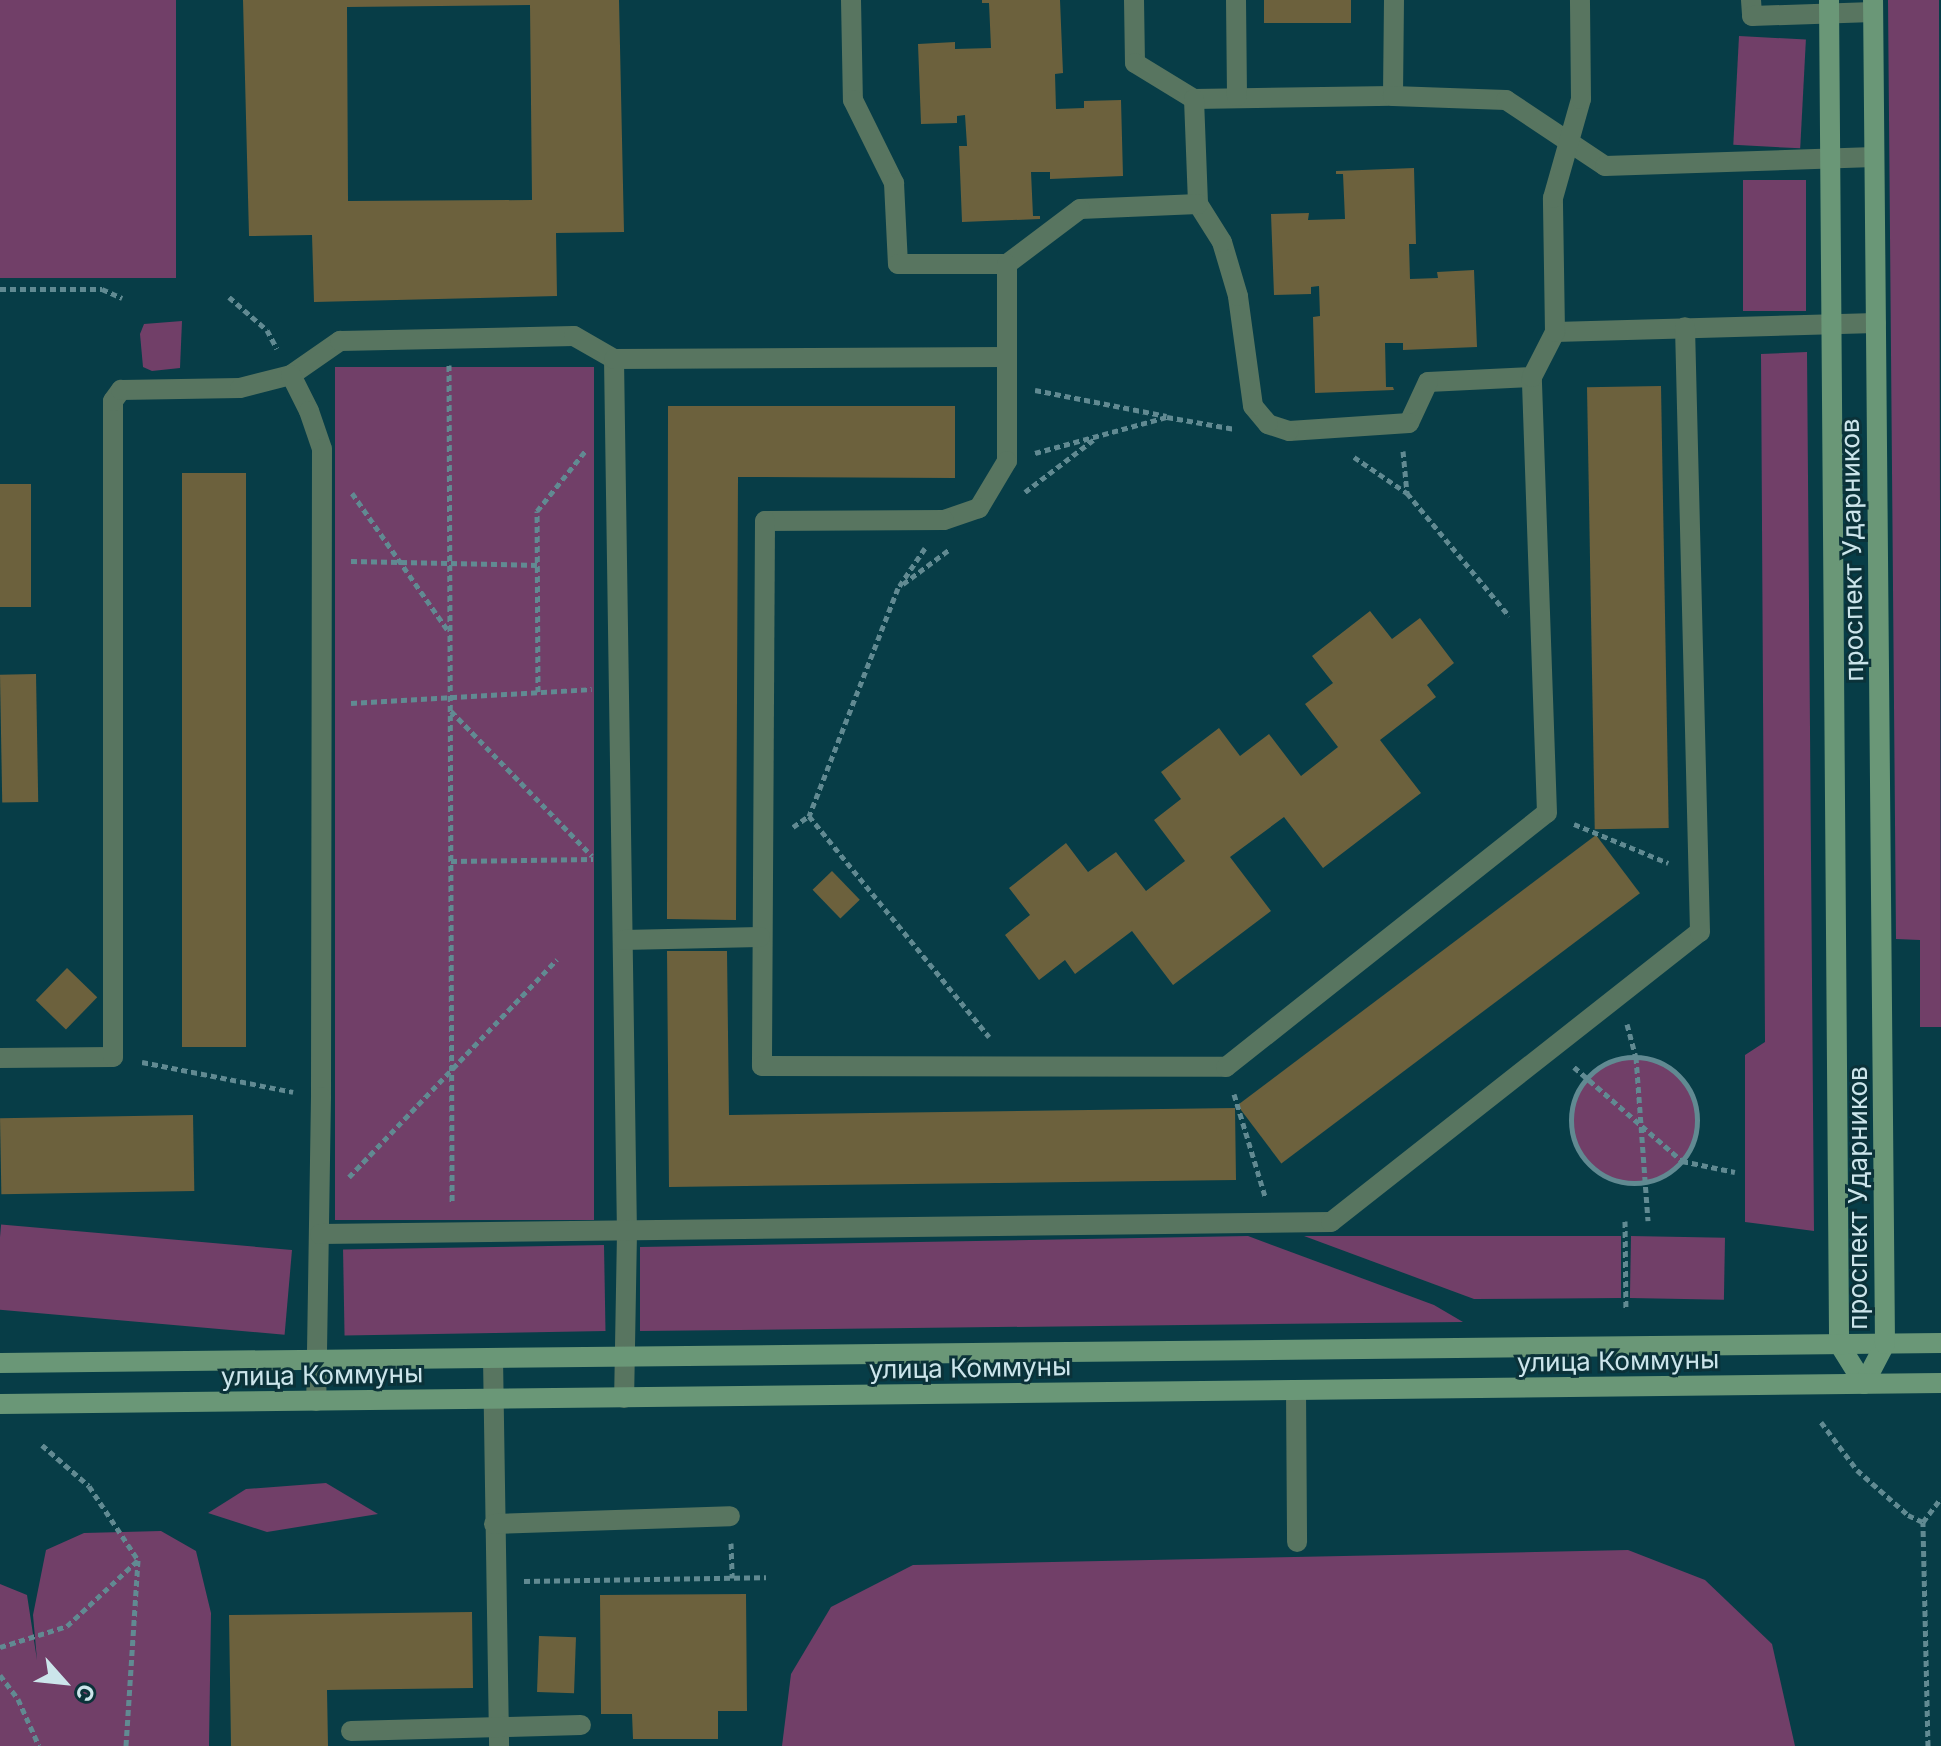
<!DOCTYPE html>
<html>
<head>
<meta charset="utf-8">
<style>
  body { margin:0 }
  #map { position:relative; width:1941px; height:1746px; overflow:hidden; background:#073d47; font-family:Inter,sans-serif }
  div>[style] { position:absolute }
  .green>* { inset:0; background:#713f68; transform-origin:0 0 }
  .round { border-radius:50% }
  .building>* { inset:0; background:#6c613d; transform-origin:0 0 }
  .path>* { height:5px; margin-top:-2.5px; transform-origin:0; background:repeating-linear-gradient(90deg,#618a92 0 6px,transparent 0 10px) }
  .path>.ring { margin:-2.5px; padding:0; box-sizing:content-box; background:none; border:5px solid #618a92; border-radius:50% }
  .lane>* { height:20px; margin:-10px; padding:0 10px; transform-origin:10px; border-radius:10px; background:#587560 }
  .secondary>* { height:20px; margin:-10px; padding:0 10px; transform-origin:10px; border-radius:10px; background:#6a9777 }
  span { translate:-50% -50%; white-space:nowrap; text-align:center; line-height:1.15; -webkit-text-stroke:6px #0b3239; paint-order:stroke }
  .street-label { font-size:26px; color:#cce5eb }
  .north { position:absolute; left:24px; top:1642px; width:80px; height:80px; -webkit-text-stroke:6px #0b3239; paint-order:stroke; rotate:117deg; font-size:22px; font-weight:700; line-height:32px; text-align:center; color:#cce5eb }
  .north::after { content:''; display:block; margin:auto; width:28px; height:36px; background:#cce5eb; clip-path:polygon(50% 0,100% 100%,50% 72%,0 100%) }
</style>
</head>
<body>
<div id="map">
  <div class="green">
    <i style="left:0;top:0;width:176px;height:278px"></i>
    <i style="clip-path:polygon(1888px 0,1939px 0,1941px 1027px,1920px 1027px,1920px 940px,1896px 939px)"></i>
    <i style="left:1739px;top:36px;width:67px;height:109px;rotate:3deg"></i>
    <i style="left:1806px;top:180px;width:131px;height:63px;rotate:90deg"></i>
    <i style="clip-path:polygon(182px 321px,180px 368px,152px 371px,143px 367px,140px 334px,144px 324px)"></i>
    <i style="clip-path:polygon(1807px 352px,1814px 1231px,1745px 1222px,1745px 1055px,1765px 1042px,1761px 354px)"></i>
    <i style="left:335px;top:367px;width:259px;height:853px"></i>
    <i class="round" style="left:1571px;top:1057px;width:126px;height:126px"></i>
    <i style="clip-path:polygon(1248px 1236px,1434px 1305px,1463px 1322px,640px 1331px,640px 1247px)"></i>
    <i style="clip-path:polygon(1304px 1236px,1621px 1236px,1621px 1298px,1474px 1299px)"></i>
    <i style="left:1631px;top:1236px;width:94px;height:62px;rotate:1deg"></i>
    <i style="left:604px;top:1245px;width:86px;height:261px;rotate:89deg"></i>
    <i style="left:292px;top:1250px;width:85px;height:292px;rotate:95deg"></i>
    <i style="clip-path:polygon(326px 1483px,378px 1514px,267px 1532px,208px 1513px,246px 1489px)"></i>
    <i style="clip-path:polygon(161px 1531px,196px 1551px,211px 1613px,209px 1746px,0 1746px,0 1584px,27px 1595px,37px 1660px,33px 1615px,46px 1550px,84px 1533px)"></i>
    <i style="clip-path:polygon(1628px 1550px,1705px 1580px,1772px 1644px,1795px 1746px,782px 1746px,791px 1674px,831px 1607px,913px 1565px)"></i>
  </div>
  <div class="building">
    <i style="clip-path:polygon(evenodd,243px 0,619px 0,624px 232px,556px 233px,557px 296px,314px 302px,312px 235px,249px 236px,243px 0,530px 5px,532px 200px,348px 201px,347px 7px,530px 5px)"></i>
    <i style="clip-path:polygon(982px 0,1060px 0,1063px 73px,1055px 74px,1056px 109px,1084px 108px,1084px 101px,1121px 100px,1123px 176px,1050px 179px,1050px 172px,1031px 172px,1033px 216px,1040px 216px,1040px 219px,962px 222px,959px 146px,967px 146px,965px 115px,957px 116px,957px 123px,921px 124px,918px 44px,955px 42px,955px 49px,991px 48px,989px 3px,982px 3px)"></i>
    <i style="left:1264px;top:0;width:87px;height:23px"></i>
    <i style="clip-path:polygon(1414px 168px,1416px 244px,1409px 244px,1410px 279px,1438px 278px,1437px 272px,1474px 270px,1477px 347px,1403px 350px,1403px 343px,1385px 343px,1386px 387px,1393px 387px,1394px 390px,1315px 393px,1313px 317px,1320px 316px,1319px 286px,1311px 287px,1311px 294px,1274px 295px,1271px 214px,1309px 213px,1308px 220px,1345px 219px,1343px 174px,1336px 174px,1336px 171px)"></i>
    <i style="left:1661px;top:386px;width:442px;height:74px;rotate:89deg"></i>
    <i style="clip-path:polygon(668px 406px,955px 406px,955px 478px,738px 477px,736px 920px,667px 919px)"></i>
    <i style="left:182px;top:473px;width:64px;height:574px"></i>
    <i style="left:0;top:484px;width:31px;height:123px"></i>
    <i style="clip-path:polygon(1370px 611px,1392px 639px,1420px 618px,1454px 663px,1427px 685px,1436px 697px,1380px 740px,1421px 793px,1323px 868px,1284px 817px,1230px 857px,1271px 911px,1173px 985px,1132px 931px,1075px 974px,1065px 960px,1039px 980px,1005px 935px,1030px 915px,1009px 888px,1066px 843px,1088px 872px,1116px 852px,1146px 891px,1185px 861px,1154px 820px,1181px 799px,1161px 772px,1219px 728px,1240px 756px,1269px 734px,1301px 776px,1338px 747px,1305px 704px,1333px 683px,1312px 656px)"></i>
    <i style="left:36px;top:674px;width:128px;height:36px;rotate:89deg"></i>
    <i style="left:1596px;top:835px;width:73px;height:449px;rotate:53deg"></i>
    <i style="left:832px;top:871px;width:40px;height:27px;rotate:46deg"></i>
    <i style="clip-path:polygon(667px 951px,727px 951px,729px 1115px,1235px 1108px,1236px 1180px,669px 1187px)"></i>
    <i style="left:67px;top:968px;width:42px;height:45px;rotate:44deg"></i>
    <i style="left:193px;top:1115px;width:76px;height:193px;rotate:89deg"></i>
    <i style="clip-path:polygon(746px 1594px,747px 1711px,718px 1711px,718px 1739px,633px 1739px,632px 1714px,601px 1714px,600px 1595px)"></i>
    <i style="clip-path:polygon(472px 1612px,473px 1688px,327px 1690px,328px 1746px,231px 1746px,229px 1615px)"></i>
    <i style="left:539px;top:1636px;width:37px;height:56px;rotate:2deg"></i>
  </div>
  <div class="path">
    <i style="left:0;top:289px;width:102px"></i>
    <i style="left:102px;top:289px;width:22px;rotate:24deg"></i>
    <i style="left:229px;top:297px;width:50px;rotate:41deg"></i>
    <i style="left:267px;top:330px;width:21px;rotate:62deg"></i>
    <i style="left:449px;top:365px;width:838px;rotate:89.79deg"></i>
    <i style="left:1035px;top:390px;width:134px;rotate:11.2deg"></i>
    <i style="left:1403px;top:451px;width:42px;rotate:84.6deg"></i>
    <i style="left:1407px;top:493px;width:160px;rotate:50.3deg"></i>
    <i style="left:1035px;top:453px;width:137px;rotate:-15.3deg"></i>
    <i style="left:1167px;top:417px;width:69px;rotate:10deg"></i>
    <i style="left:1354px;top:457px;width:64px;rotate:34.2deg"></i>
    <i style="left:1025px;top:492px;width:89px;rotate:-37.3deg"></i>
    <i style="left:352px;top:493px;width:169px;rotate:55.1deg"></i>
    <i style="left:925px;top:548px;width:48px;rotate:124deg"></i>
    <i style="left:898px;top:588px;width:245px;rotate:111.3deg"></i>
    <i style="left:809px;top:816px;width:285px;rotate:50.8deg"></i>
    <i style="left:351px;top:561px;width:186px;rotate:1.2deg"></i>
    <i style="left:903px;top:584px;width:59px;rotate:-36.7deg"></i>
    <i style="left:538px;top:692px;width:181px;rotate:-90.3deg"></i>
    <i style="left:537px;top:511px;width:78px;rotate:-51.2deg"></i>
    <i style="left:351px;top:703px;width:241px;rotate:-3.3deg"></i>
    <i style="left:451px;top:711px;width:202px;rotate:45.8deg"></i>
    <i style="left:1574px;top:824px;width:102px;rotate:22.5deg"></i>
    <i style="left:793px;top:827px;width:19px;rotate:-35deg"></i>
    <i style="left:451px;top:861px;width:142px;rotate:-0.8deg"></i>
    <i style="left:1627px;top:1024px;width:34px;rotate:75deg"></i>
    <i style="left:1636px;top:1057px;width:164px;rotate:85.8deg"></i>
    <i class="ring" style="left:1571px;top:1057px;width:121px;height:121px"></i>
    <i style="left:142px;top:1062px;width:154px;rotate:11.2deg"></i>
    <i style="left:1574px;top:1067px;width:143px;rotate:41deg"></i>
    <i style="left:1682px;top:1161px;width:54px;rotate:11.7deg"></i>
    <i style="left:1234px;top:1094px;width:107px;rotate:73.1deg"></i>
    <i style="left:349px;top:1177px;width:301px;rotate:-46.3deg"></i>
    <i style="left:1625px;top:1221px;width:89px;rotate:89.4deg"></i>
    <i style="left:1821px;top:1422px;width:60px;rotate:53.1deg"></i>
    <i style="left:1857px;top:1470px;width:68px;rotate:41.4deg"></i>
    <i style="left:1908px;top:1515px;width:17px;rotate:25deg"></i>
    <i style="left:42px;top:1445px;width:62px;rotate:41.1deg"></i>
    <i style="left:89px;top:1486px;width:89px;rotate:56.5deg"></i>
    <i style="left:138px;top:1560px;width:186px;rotate:93.7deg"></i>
    <i style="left:731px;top:1543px;width:35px;rotate:88deg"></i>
    <i style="left:524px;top:1581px;width:242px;rotate:-0.9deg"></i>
    <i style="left:0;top:1647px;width:70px;rotate:-17.4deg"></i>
    <i style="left:67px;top:1626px;width:97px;rotate:-42.9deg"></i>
    <i style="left:0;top:1675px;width:30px;rotate:53deg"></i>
    <i style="left:18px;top:1699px;width:51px;rotate:65.9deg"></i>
    <i style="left:1928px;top:1746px;width:224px;rotate:-91.3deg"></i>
    <i style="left:1923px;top:1522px;width:30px;rotate:-53deg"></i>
  </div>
  <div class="lane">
    <i style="left:851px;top:0;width:100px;rotate:88.9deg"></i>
    <i style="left:853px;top:100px;width:93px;rotate:63.7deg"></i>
    <i style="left:894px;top:183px;width:81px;rotate:87.2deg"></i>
    <i style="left:898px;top:264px;width:109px"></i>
    <i style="left:1134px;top:0;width:63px;rotate:89.1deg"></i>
    <i style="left:1135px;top:63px;width:69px;rotate:31.4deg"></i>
    <i style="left:1194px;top:99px;width:199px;rotate:-0.9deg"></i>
    <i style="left:1236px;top:0;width:96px;rotate:89.4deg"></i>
    <i style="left:1394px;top:0;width:96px;rotate:90.6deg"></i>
    <i style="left:1393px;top:96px;width:113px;rotate:2deg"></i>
    <i style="left:1506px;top:100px;width:119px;rotate:33.7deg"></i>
    <i style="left:1605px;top:166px;width:269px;rotate:-1.9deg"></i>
    <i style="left:1751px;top:0;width:16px;rotate:86deg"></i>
    <i style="left:1752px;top:16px;width:121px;rotate:-1.9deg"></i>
    <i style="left:1194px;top:99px;width:105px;rotate:87.8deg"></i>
    <i style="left:1555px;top:332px;width:321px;rotate:-1.6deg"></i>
    <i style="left:614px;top:359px;width:873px;rotate:89.15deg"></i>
    <i style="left:627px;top:1232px;width:166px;rotate:91deg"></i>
    <i style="left:291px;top:375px;width:60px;rotate:-34.8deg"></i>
    <i style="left:340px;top:341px;width:234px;rotate:-1.2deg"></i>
    <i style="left:574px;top:336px;width:46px;rotate:29.9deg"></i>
    <i style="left:614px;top:359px;width:392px;rotate:-0.3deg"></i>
    <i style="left:1532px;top:377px;width:104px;rotate:177.2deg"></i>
    <i style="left:1428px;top:382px;width:45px;rotate:114.9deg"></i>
    <i style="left:1409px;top:423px;width:120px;rotate:176.2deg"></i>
    <i style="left:1289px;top:431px;width:22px;rotate:-162deg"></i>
    <i style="left:1268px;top:424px;width:23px;rotate:-130deg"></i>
    <i style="left:1253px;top:406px;width:111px;rotate:-97.8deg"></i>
    <i style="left:1238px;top:296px;width:56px;rotate:-106.5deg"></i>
    <i style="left:1222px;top:242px;width:45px;rotate:-122.3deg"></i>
    <i style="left:1198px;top:204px;width:118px;rotate:177.6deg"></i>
    <i style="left:1080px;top:209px;width:91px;rotate:143deg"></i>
    <i style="left:1007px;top:264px;width:197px;rotate:90deg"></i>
    <i style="left:1007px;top:461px;width:55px;rotate:120.8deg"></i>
    <i style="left:979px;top:508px;width:37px;rotate:161deg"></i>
    <i style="left:944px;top:520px;width:179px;rotate:179.7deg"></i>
    <i style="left:765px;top:521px;width:545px;rotate:90.32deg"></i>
    <i style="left:762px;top:1066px;width:464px;rotate:0.1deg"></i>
    <i style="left:1226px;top:1067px;width:409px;rotate:-38.4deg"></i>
    <i style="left:1547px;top:813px;width:436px;rotate:-92deg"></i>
    <i style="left:1532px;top:377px;width:51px;rotate:-62.9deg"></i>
    <i style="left:1555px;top:332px;width:134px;rotate:-90.9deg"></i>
    <i style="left:1553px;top:198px;width:103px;rotate:-74.2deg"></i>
    <i style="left:1581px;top:99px;width:99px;rotate:-90.6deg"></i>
    <i style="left:623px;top:940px;width:137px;rotate:-1.3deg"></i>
    <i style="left:0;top:1058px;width:113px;rotate:-0.5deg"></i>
    <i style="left:113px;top:1057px;width:656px;rotate:-90deg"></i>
    <i style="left:113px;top:401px;width:14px;rotate:-54deg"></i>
    <i style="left:121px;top:390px;width:119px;rotate:-1deg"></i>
    <i style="left:240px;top:388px;width:53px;rotate:-14.3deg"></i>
    <i style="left:291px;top:375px;width:40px;rotate:63.4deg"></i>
    <i style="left:309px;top:411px;width:40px;rotate:71.1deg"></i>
    <i style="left:322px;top:449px;width:648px;rotate:90.09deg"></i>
    <i style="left:321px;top:1097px;width:304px;rotate:90.9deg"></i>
    <i style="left:320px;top:1234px;width:1011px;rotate:-0.68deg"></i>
    <i style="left:1331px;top:1222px;width:469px;rotate:-38.2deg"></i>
    <i style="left:1700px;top:932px;width:605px;rotate:-91.42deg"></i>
    <i style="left:493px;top:1358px;width:388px;rotate:89.1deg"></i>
    <i style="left:1296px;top:1390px;width:152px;rotate:89.6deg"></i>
    <i style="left:494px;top:1524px;width:236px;rotate:-1.9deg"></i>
    <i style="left:351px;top:1731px;width:230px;rotate:-1.5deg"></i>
  </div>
  <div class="secondary">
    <i style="left:1829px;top:0;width:1344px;rotate:89.57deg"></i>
    <i style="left:1839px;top:1344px;width:47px;rotate:58deg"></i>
    <i style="left:0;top:1363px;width:1941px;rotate:-0.59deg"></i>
    <i style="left:1864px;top:1384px;width:45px;rotate:-62.3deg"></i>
    <i style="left:1885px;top:1344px;width:1344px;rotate:-90.51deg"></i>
    <i style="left:0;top:1404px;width:1941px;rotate:-0.62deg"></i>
  </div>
  <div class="street-label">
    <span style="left:1852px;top:550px;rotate:-91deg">проспект Ударников</span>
    <span style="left:1858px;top:1198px;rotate:-90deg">проспект Ударников</span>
    <span style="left:1618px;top:1361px;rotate:-1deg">улица Коммуны</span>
    <span style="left:970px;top:1368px;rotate:-1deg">улица Коммуны</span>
    <span style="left:322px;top:1375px;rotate:-1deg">улица Коммуны</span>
  </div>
  <div class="north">С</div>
</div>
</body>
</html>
